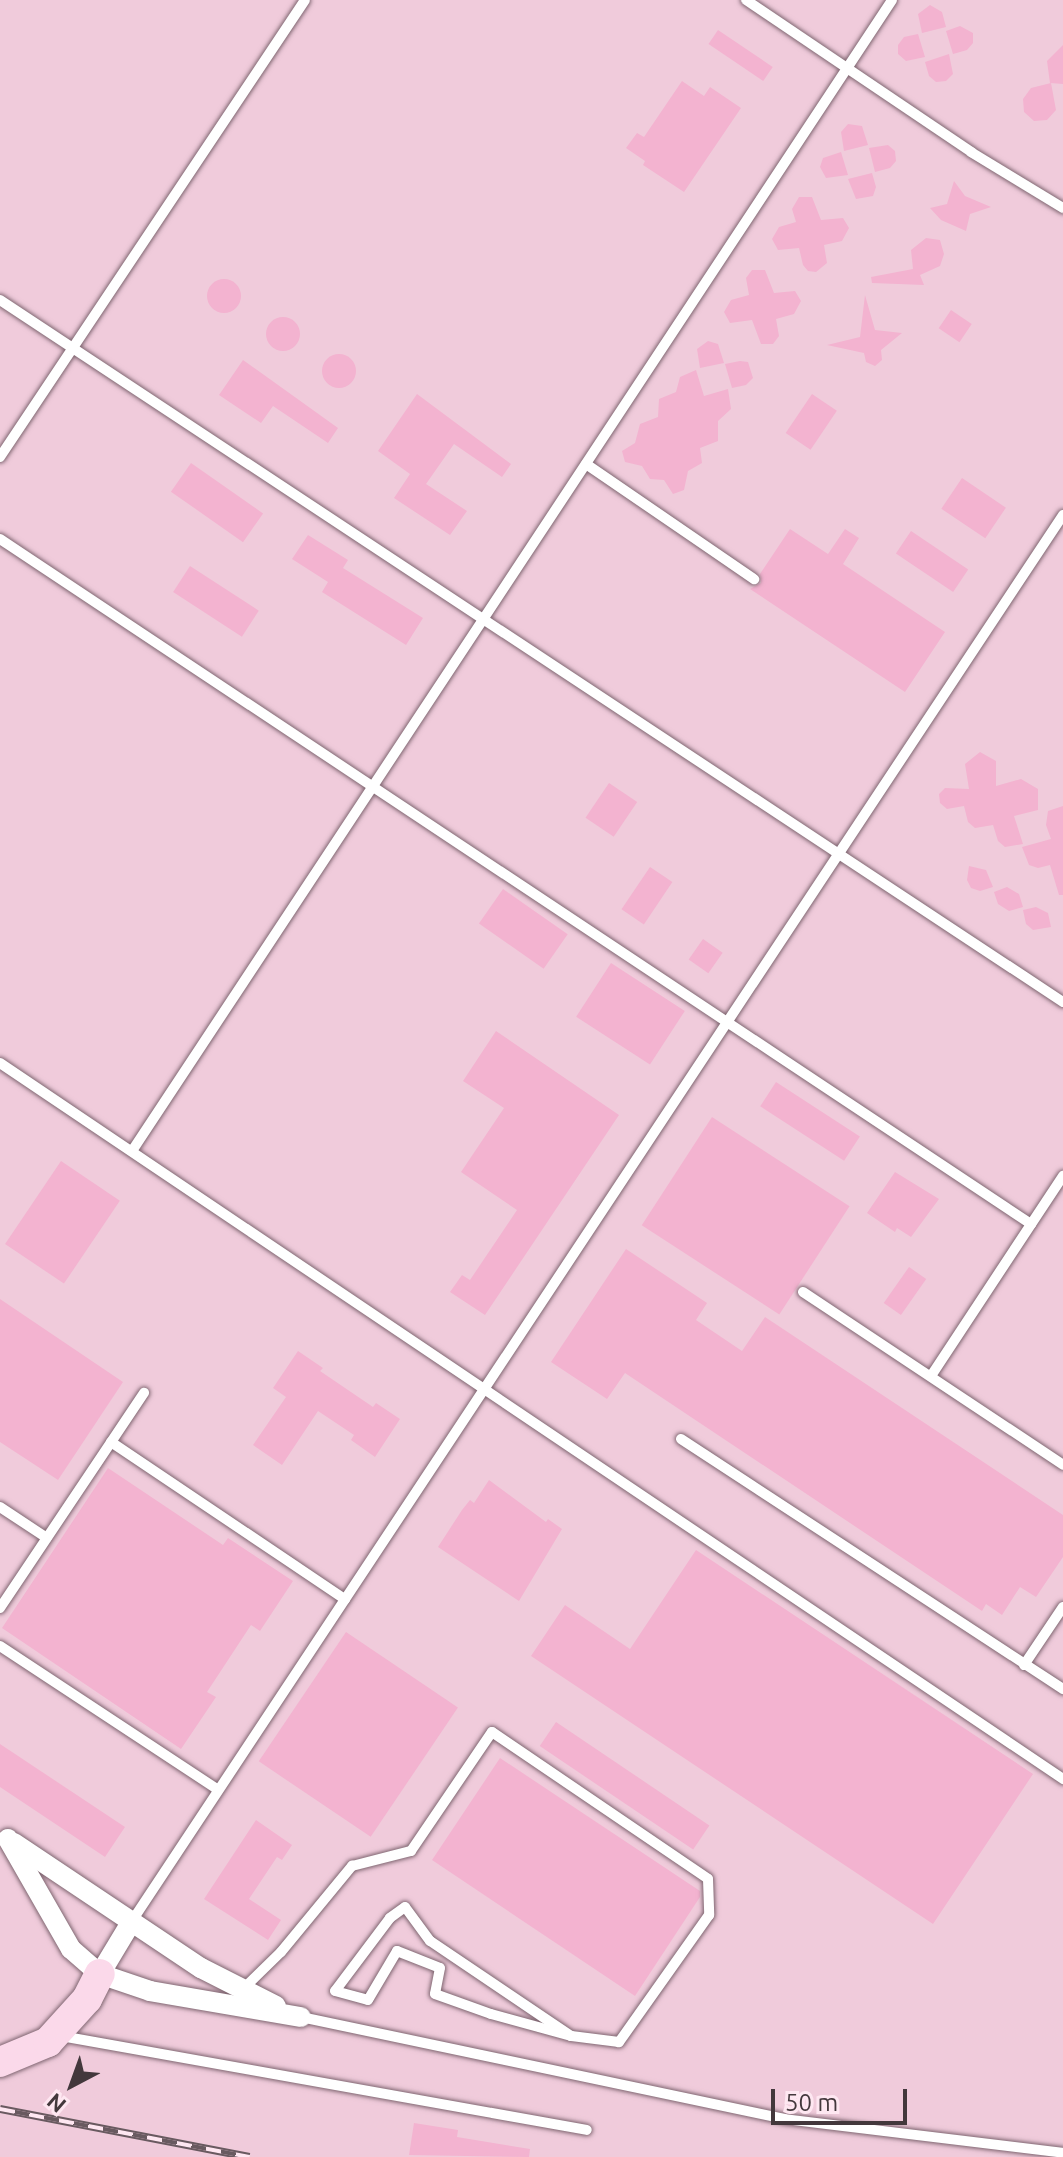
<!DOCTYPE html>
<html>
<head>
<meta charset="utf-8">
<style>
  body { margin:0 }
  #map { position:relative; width:1063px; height:2157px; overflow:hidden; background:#f4d8e4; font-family:Ubuntu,sans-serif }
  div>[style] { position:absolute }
  .built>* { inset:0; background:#f0cbdb; transform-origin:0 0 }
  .building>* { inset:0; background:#f3b3d0; transform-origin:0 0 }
  .round { border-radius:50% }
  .roads { filter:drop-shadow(0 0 2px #7f6671) drop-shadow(0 0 2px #7f6671) }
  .service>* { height:10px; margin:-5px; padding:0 5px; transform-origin:5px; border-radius:5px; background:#fff }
  .minor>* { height:20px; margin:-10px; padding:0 10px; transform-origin:10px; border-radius:10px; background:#fff }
  .secondary>* { height:30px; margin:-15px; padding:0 15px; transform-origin:15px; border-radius:15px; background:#fbd9ea }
  .rail>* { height:8px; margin-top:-4px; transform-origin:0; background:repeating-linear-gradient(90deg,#fee7f1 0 15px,#695a60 0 30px); box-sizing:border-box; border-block:2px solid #695a60 }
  span { translate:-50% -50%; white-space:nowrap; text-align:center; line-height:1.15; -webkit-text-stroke:6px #fee7f1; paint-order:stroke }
  .north { position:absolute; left:32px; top:2045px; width:80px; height:80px; -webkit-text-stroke:6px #fee7f1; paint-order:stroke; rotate:221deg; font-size:22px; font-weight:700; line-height:32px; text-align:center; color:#43383c }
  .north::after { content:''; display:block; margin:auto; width:28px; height:36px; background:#43383c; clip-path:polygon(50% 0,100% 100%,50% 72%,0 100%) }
  .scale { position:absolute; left:771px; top:2089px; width:136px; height:36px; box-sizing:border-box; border:4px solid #43383c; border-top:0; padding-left:10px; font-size:24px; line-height:28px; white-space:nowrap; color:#43383c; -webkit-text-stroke:6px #fee7f1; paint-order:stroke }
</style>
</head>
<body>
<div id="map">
  <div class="built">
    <i style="left:0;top:0;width:1063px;height:2157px"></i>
  </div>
  <div class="building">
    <i style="clip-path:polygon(930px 5px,942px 12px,946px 27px,922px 33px,918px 14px)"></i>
    <i style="clip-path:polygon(960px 26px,973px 33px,973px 43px,967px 50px,953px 54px,946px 31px)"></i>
    <i style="left:718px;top:30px;width:66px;height:17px;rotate:34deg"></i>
    <i style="clip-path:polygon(918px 34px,925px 57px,906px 61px,898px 54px,898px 45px,904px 37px)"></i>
    <i style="clip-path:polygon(1063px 45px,1063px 84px,1050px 83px,1047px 61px)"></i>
    <i style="clip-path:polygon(949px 54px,953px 74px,946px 81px,936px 82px,929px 76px,925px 62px)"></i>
    <i style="clip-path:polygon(682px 81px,704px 96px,710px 87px,741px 108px,684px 192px,643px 165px,645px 161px,626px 148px,637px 133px,644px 137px)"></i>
    <i style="clip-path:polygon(1051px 83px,1056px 110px,1047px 120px,1034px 121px,1024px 112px,1023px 99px,1031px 88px)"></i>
    <i style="clip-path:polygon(848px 124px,862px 126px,868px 145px,844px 151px,841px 132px)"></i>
    <i style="clip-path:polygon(888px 145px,895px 151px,896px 161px,890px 168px,875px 172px,869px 148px)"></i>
    <i style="clip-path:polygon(841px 152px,848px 175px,826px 178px,820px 167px,823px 158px)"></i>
    <i style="clip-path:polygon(872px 173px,876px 187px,873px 196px,856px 199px,848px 179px)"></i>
    <i style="clip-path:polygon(954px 181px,965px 196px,991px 207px,970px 214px,966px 231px,941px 220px,930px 208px,947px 204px)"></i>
    <i style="clip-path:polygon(799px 197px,812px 197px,821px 220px,843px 218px,849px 228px,842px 241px,824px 245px,827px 263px,816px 272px,808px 271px,803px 265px,799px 248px,778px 250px,772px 239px,779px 227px,796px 222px,792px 209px)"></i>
    <i style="clip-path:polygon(926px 238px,940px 240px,944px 254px,940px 266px,920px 275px,924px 285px,872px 283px,871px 277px,913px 269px,911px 250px)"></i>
    <i style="clip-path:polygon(752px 270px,765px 270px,774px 293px,795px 291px,801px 301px,794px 314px,776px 319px,779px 336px,773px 344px,761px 344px,752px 320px,730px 323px,724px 312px,731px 300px,749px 295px,746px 278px)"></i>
    <i class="round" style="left:207px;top:279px;width:34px;height:34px"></i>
    <i style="clip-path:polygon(865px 295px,875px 330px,902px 333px,881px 350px,882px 360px,875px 366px,866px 362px,864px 353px,827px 345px,860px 337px)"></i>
    <i style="left:951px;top:310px;width:25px;height:22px;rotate:34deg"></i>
    <i class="round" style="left:266px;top:317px;width:34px;height:34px"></i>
    <i style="clip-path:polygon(708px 341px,718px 344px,724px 363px,700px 368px,697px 349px)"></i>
    <i class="round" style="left:322px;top:354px;width:34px;height:34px"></i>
    <i style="clip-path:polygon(243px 360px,338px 428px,328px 443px,273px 406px,261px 423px,219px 395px)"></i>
    <i style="clip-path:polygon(740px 361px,748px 362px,753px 378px,746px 385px,732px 388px,725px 364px)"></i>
    <i style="clip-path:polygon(696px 370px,704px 396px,728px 389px,731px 409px,718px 421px,718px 441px,700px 448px,702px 463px,688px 471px,684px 490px,673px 494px,664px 480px,650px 479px,642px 466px,625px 462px,622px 451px,635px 443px,640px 424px,658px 417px,659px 399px,676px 392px,680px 377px)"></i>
    <i style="clip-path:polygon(417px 394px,511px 464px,502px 477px,454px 444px,426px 484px,467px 511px,450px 535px,394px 498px,410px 474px,378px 451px)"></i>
    <i style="left:812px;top:394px;width:30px;height:47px;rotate:34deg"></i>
    <i style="left:191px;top:463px;width:88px;height:35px;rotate:35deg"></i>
    <i style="left:962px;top:478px;width:53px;height:37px;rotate:34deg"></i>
    <i style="clip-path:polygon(790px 529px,828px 554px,845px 529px,859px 538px,843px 564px,945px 632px,905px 692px,750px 589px,761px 583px,760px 574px)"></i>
    <i style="left:911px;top:531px;width:69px;height:27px;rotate:34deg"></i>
    <i style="clip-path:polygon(308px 535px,348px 560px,343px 568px,423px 618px,406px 645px,322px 592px,328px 582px,292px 559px)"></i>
    <i style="left:190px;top:566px;width:82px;height:31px;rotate:33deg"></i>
    <i style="clip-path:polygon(980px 752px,996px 761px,996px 786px,1021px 779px,1038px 789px,1038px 810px,1014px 816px,1023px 844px,1005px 847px,998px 841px,993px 825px,975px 828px,968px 822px,964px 806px,947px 809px,940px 803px,939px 794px,945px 788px,969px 789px,965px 764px)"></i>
    <i style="left:609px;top:783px;width:34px;height:42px;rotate:34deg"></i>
    <i style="clip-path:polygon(1063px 806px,1063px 895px,1059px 895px,1050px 865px,1038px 868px,1029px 865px,1022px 847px,1051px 839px,1046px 825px,1048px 811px)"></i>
    <i style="clip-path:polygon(969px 866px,986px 870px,993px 887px,980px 891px,971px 888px,967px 880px)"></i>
    <i style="left:650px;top:867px;width:27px;height:51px;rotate:34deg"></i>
    <i style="clip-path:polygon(1007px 887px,1019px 894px,1023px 907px,1009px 911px,998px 904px,994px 892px)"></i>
    <i style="left:503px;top:889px;width:79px;height:42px;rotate:35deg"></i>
    <i style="clip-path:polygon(1036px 907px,1048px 913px,1051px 927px,1033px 930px,1026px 924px,1023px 910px)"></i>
    <i style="left:703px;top:939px;width:24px;height:25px;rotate:35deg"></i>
    <i style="left:611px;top:963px;width:88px;height:64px;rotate:33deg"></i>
    <i style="clip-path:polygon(496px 1031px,619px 1115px,485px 1315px,450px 1292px,462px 1275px,470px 1280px,517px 1210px,461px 1172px,504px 1108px,463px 1081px)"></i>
    <i style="left:776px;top:1082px;width:100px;height:29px;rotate:33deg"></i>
    <i style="left:712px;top:1117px;width:164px;height:129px;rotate:33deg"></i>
    <i style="left:61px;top:1161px;width:71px;height:100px;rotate:34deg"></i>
    <i style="clip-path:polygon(895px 1172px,939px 1199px,911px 1237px,897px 1228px,895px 1232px,867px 1213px)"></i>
    <i style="clip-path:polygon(626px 1249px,707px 1303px,696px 1320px,742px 1351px,765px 1317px,1063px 1515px,1063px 1557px,1036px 1597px,1020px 1587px,1002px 1615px,986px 1604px,982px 1611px,625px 1373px,607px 1399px,551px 1362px)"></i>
    <i style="left:909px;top:1267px;width:21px;height:44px;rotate:35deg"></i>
    <i style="clip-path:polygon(0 1299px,123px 1382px,58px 1480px,0 1442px)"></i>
    <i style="clip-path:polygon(298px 1351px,323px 1368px,320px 1371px,373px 1407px,376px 1403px,400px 1419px,375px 1457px,351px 1440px,354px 1435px,318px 1411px,282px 1465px,253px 1445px,286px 1397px,273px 1388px)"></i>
    <i style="clip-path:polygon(108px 1468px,223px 1545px,228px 1538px,293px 1581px,260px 1631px,251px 1625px,207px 1692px,216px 1697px,181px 1749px,2px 1628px)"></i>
    <i style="clip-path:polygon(489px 1480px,546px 1522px,548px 1519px,562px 1529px,519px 1601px,438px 1547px,462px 1510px,470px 1500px,474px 1503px)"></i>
    <i style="clip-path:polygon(696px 1550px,1033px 1774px,933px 1924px,531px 1656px,565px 1605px,630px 1649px)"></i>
    <i style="left:346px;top:1632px;width:135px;height:156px;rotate:34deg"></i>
    <i style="left:556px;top:1722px;width:185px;height:29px;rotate:34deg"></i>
    <i style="clip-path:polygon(0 1744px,125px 1827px,105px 1857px,0 1787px)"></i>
    <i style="clip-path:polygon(500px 1758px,700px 1891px,700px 1897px,635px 1996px,432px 1860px)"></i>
    <i style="clip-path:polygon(256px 1820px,292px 1845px,282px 1860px,277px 1857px,249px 1899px,281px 1920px,268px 1940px,204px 1899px)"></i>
    <i style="clip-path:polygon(414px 2123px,458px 2130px,457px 2137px,530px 2149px,529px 2157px,409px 2155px)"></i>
  </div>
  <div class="roads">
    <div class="service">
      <i style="left:746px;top:0;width:272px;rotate:34deg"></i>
      <i style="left:971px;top:152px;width:108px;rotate:31.3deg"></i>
      <i style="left:0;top:300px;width:1274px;rotate:33.44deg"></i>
      <i style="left:0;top:457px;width:549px;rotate:-56.28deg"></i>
      <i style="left:586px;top:464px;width:204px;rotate:34.4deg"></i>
      <i style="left:0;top:539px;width:1238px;rotate:33.6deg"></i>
      <i style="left:0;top:1063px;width:1282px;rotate:33.96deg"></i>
      <i style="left:132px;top:1151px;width:1379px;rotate:-56.56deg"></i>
      <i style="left:803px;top:1292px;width:312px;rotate:33.6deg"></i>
      <i style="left:931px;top:1376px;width:240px;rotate:-56.6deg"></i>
      <i style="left:681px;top:1439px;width:457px;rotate:33.2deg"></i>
      <i style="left:111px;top:1442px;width:282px;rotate:33.9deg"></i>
      <i style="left:0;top:1507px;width:56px;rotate:33.4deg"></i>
      <i style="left:0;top:1608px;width:259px;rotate:-56.2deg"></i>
      <i style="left:0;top:1646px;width:261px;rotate:33.4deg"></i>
      <i style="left:1024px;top:1665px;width:70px;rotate:-56.1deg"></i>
      <i style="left:130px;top:1924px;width:1690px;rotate:-56.49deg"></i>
      <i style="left:242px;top:1990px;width:54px;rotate:-44.3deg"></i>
      <i style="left:281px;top:1952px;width:112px;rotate:-50.5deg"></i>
      <i style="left:352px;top:1866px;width:61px;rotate:-14.3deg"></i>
      <i style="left:411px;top:1851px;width:144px;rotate:-55.8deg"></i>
      <i style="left:492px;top:1732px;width:261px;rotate:34.2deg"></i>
      <i style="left:708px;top:1879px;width:36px;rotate:88deg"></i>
      <i style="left:709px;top:1915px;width:156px;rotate:125.3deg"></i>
      <i style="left:619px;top:2042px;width:48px;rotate:-172.9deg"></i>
      <i style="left:571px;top:2036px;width:170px;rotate:-146deg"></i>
      <i style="left:430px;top:1941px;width:42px;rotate:-126.3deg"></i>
      <i style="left:405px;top:1907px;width:19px;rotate:144deg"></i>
      <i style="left:390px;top:1918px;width:91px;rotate:127deg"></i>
      <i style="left:335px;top:1991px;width:34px;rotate:15deg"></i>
      <i style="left:368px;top:2000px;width:57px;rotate:-59.4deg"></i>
      <i style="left:397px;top:1951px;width:46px;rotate:21.6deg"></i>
      <i style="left:440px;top:1968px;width:26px;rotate:101deg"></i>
      <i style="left:435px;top:1994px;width:59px;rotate:19.7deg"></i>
      <i style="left:491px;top:2014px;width:83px;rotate:15.4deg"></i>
      <i style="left:301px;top:2017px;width:494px;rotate:11.9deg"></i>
      <i style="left:784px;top:2119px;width:281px;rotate:6.9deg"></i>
      <i style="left:61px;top:2036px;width:534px;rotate:10.13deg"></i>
    </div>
    <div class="minor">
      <i style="left:8px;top:1839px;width:127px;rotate:60.2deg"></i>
      <i style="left:71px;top:1949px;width:38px;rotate:41deg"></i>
      <i style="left:100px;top:1974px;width:53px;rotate:18.8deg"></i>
      <i style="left:150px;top:1991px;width:153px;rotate:9.8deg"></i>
      <i style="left:14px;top:1843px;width:225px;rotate:33.8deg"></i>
      <i style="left:201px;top:1968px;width:84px;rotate:26.9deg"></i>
      <i style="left:100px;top:1974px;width:58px;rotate:-59deg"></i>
    </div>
    <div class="secondary">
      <i style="left:0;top:2062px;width:52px;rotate:-22.6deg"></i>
      <i style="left:48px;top:2042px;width:58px;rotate:-47.8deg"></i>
      <i style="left:87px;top:1999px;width:28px;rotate:-63deg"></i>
    </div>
  </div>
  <div class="rail">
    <i style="left:0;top:2109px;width:254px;rotate:10.9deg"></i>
  </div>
  <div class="north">N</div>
  <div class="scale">50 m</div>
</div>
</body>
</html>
